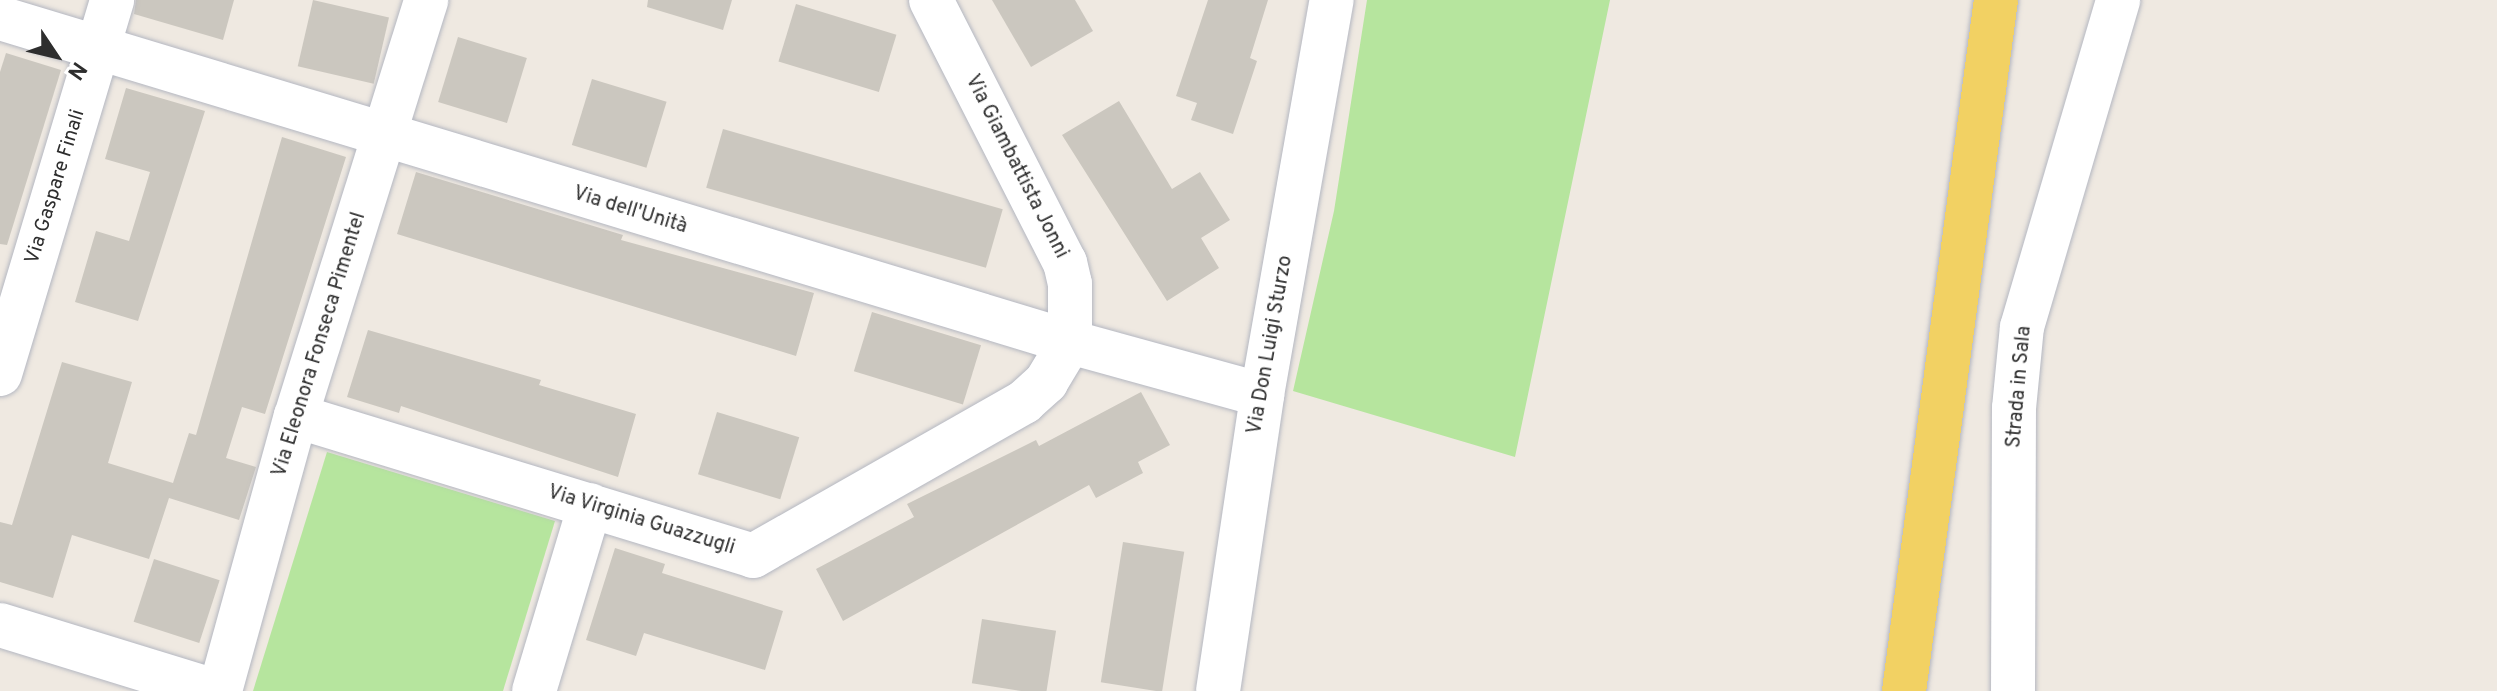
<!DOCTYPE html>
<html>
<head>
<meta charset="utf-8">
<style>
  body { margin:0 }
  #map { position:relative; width:2497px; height:691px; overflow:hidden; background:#efe9e1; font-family:Overpass,sans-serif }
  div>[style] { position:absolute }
  .green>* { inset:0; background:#b6e59e }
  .building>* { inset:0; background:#cbc7bf; transform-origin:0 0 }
  .roads { filter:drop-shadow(0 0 2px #b4b7c1) drop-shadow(0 0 2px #b4b7c1) }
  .minor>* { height:44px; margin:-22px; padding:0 22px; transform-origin:22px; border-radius:22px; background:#fff }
  .major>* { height:44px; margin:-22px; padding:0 22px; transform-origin:22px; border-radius:22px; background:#f2d163 }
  span { translate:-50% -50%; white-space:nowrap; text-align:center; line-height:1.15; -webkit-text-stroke:7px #fff; paint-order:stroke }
  .street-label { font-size:20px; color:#2e2e2e }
  .north { position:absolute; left:16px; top:16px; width:80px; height:80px; -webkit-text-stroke:6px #fff; paint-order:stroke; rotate:125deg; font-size:22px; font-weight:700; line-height:32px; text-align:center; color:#2e2e2e }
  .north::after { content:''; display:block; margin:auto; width:28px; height:36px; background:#2e2e2e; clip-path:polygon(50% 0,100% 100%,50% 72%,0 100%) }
</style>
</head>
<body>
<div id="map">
  <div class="green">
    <i style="clip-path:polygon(1367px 0,1610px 0,1515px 457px,1293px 391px,1334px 211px)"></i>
    <i style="clip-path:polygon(327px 452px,555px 521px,503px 691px,253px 691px)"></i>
  </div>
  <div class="building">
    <i style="clip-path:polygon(136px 0,234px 0,223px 40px,134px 14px)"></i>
    <i style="left:313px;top:0;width:78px;height:68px;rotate:13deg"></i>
    <i style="clip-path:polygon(648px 0,732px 0,723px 30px,647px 7px)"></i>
    <i style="clip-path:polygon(992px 0,1075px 0,1093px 31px,1031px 67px)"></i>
    <i style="clip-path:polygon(1208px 0,1268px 0,1250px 58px,1257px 61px,1233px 134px,1191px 120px,1197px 103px,1176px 96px)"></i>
    <i style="left:796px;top:4px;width:105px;height:60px;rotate:17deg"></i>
    <i style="left:458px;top:37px;width:72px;height:68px;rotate:17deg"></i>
    <i style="clip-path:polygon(6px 53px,61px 70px,7px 245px,0 244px,0 72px)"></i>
    <i style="left:592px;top:79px;width:78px;height:69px;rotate:17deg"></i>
    <i style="clip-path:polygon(126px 88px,205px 111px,138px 321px,75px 302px,96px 231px,129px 241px,150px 172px,105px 159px)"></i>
    <i style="clip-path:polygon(1119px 101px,1172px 189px,1200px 172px,1230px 220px,1201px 238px,1219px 268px,1167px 301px,1062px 135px)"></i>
    <i style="left:723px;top:129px;width:291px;height:61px;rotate:16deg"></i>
    <i style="clip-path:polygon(282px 137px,346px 157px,265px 414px,242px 407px,226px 458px,256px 467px,239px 520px,169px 498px,149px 559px,72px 535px,53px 598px,0 582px,0 522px,12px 525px,62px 362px,132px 382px,108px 463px,173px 483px,189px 433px,196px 435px)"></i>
    <i style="clip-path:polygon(416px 172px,623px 235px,621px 240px,814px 293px,796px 356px,397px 234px)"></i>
    <i style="left:872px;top:312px;width:114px;height:62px;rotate:17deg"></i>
    <i style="clip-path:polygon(368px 330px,541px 380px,539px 385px,636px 414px,618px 477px,401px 406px,399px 413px,347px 397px)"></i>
    <i style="clip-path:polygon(1141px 392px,1170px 445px,1138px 462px,1143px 473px,1096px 498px,1089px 485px,843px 621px,816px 569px,914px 517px,907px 504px,1036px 440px,1039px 446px)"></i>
    <i style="left:717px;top:412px;width:86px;height:65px;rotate:17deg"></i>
    <i style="left:1123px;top:542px;width:62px;height:142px;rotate:9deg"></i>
    <i style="clip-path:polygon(615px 548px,665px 564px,662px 573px,783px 611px,765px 670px,644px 633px,636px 656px,586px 640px)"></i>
    <i style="left:154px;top:559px;width:69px;height:66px;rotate:18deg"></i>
    <i style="left:982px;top:619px;width:75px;height:65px;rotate:9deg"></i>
  </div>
  <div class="roads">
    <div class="minor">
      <i style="left:0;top:18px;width:1118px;rotate:16.85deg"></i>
      <i style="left:1070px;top:342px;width:199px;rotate:15.4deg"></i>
      <i style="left:0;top:374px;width:390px;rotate:-73.3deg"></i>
      <i style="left:296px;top:416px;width:478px;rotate:17deg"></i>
      <i style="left:753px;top:556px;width:312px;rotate:-29.6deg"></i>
      <i style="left:1024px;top:402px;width:30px;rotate:-42deg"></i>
      <i style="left:1046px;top:382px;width:47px;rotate:-59deg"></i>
      <i style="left:1070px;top:342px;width:58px;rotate:-90deg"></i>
      <i style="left:1070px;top:284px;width:22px;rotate:-103deg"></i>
      <i style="left:1065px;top:263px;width:295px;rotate:-117deg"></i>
      <i style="left:0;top:625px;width:225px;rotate:17.1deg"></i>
      <i style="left:220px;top:691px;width:285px;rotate:-74.6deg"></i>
      <i style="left:296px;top:416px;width:436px;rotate:-72.6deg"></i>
      <i style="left:534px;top:691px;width:194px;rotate:-73.2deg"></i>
      <i style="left:1218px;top:691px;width:299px;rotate:-81.5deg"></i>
      <i style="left:1262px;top:395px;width:401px;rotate:-80deg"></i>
      <i style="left:2013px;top:691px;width:283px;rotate:-89.8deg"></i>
      <i style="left:2014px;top:408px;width:81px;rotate:-84.4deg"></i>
      <i style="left:2022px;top:327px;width:341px;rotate:-73.6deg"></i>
    </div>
    <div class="major">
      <i style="left:1904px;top:691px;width:697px;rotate:-82.42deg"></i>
    </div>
  </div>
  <div class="street-label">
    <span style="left:1016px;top:167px;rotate:63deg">Via Giambattista Jonni</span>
    <span style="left:56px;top:187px;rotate:-73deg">Via Gaspare Finali</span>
    <span style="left:630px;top:211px;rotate:17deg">Via dell'Unità</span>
    <span style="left:320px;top:345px;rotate:-73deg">Via Eleonora Fonseca Pimentel</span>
    <span style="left:1271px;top:345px;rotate:-80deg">Via Don Luigi Sturzo</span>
    <span style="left:2020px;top:387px;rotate:-85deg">Strada in Sala</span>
    <span style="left:641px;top:521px;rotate:17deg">Via Virginia Guazzugli</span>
  </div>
  <div class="north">N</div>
</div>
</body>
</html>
